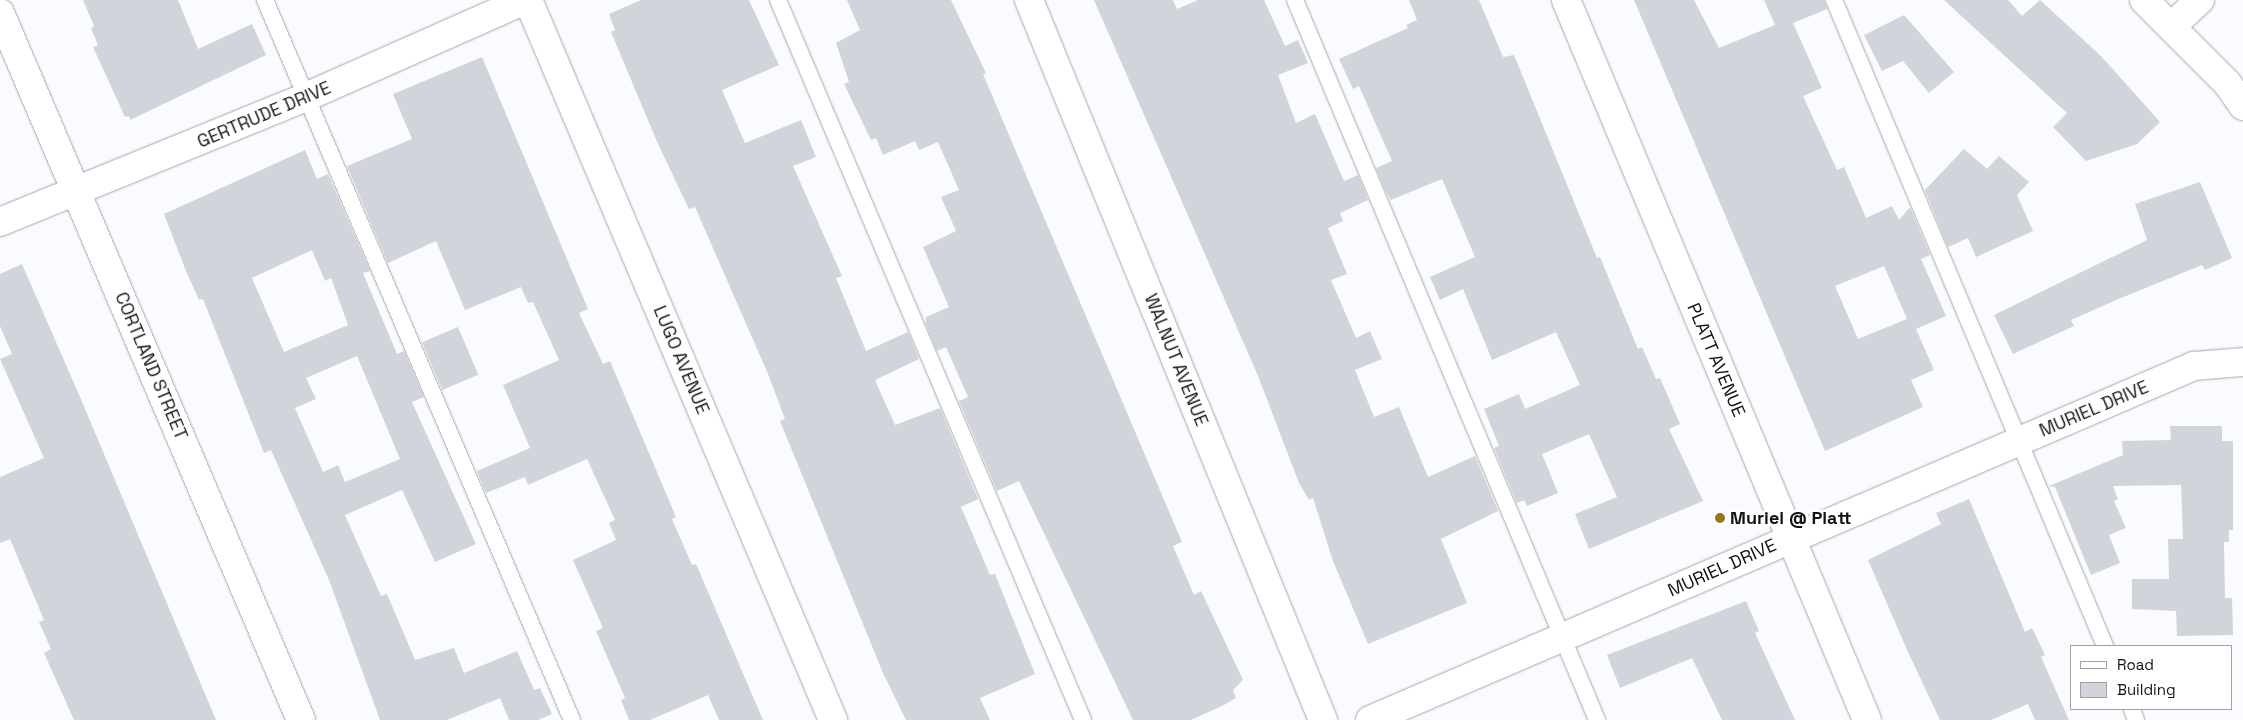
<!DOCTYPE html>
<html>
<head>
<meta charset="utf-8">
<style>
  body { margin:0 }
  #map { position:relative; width:2243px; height:720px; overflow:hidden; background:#fafbff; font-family:"Space Grotesk",sans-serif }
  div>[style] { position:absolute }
  .building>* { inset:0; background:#d1d4da; transform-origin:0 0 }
  .roads { filter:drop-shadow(0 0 1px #a4a7ac) drop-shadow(0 0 1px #a4a7ac) }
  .service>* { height:16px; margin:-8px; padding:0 8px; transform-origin:8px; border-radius:8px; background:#fff }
  .minor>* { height:28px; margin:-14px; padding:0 14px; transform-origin:14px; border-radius:14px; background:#fff }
  .tertiary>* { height:28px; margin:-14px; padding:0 14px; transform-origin:14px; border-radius:14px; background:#fff }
  .dots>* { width:14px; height:14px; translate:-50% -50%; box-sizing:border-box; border:2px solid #fff; border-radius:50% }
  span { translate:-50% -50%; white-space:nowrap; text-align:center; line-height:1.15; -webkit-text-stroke:5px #fff; paint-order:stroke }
  .street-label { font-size:18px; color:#121315 }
  .poi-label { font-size:18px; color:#121315; font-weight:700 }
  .left { translate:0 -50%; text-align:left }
  .legend { position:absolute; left:2070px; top:645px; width:162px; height:65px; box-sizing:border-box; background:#fff; border:1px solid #a0a1a1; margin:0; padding:6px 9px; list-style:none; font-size:15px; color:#121315 }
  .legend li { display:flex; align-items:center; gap:10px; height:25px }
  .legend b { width:25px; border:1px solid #a0a1a1 }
</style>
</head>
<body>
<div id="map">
  <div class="building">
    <i style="clip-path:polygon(83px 0,178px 0,198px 49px,252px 24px,266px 55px,130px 120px,129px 116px,125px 117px,93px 47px,98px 45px,91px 28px,94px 26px)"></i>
    <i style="clip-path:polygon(641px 0,749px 0,779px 65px,722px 90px,745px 143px,801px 120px,816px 157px,793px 166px,842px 276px,836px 278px,866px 351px,908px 332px,919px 359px,875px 380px,895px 425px,940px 408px,978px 499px,961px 507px,990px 575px,995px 574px,1035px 674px,980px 698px,990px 720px,906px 720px,883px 673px,780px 421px,785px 419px,768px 374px,695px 207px,689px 209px,658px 144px,611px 32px,615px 30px,609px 14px)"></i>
    <i style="clip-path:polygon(847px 0,951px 0,986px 73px,983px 74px,1182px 542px,1173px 546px,1194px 595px,1201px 591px,1243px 680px,1233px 690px,1236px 698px,1224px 705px,1191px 720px,1133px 720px,1019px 481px,997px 491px,959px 401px,968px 397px,946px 347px,937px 351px,926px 324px,926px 317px,949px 307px,923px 247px,956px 231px,941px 197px,959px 190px,938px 142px,919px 150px,915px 141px,883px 155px,876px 138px,871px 140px,844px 84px,849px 82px,836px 43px,860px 30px)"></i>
    <i style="clip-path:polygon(1094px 0,1173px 0,1177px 9px,1198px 0,1264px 0,1285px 46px,1298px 40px,1308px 63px,1278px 75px,1296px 123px,1315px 114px,1344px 181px,1358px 175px,1368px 200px,1340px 213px,1343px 221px,1328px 228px,1347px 274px,1331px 280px,1356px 338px,1370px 331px,1382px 359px,1355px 370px,1374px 417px,1399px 407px,1428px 477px,1475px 456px,1498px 511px,1441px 539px,1467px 603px,1368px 644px,1333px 561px,1313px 498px,1309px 500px,1299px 483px,1258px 376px)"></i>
    <i style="clip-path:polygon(1409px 0,1479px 0,1503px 57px,1514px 55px,1597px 258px,1600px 257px,1638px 349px,1642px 347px,1656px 379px,1660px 378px,1680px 424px,1669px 429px,1703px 501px,1589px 549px,1575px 514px,1617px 497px,1589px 434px,1542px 454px,1558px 493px,1527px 506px,1524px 500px,1517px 503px,1494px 448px,1499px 446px,1484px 409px,1519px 394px,1525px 409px,1580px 385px,1556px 332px,1492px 360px,1463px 289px,1440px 300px,1430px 277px,1475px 257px,1442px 179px,1391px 200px,1386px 192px,1376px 168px,1392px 161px,1359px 86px,1353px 89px,1339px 59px,1408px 28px,1406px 25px,1417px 20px)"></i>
    <i style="clip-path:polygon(evenodd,1634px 0,1694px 0,1719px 48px,1775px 25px,1764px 0,1824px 0,1827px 9px,1793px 23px,1822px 88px,1803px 96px,1837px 170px,1844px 167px,1866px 218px,1892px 206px,1899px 220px,1910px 207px,1930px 255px,1921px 259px,1946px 316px,1916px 329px,1934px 370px,1911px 380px,1923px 407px,1825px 451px,1634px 0,1884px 266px,1907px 319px,1858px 339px,1835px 286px,1884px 266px)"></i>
    <i style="clip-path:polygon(1944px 0,2008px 0,2022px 16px,2040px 0,2101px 56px,2160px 122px,2137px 144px,2086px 161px,2053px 127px,2067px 113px)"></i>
    <i style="clip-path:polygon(1904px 15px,1954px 72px,1929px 93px,1903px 61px,1882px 71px,1864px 35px)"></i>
    <i style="clip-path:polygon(482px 57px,588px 309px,579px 313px,603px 364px,610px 361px,676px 517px,672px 519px,692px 565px,696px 564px,763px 720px,719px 720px,708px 695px,650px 720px,629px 720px,621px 700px,625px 698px,596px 631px,603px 628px,573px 560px,616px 540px,609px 523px,615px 520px,587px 459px,528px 485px,525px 477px,486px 493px,477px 471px,530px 448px,503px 385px,559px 360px,533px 302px,528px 303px,521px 287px,465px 310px,436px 241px,388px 263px,347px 166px,412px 139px,393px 94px)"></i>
    <i style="clip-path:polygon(1964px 149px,1987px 169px,1999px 156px,2029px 182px,2017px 195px,2033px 231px,1976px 257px,1968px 238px,1948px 247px,1925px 190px)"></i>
    <i style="clip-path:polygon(evenodd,305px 150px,317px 179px,328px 174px,370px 271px,363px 273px,397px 354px,404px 351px,424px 397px,412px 402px,476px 544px,435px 562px,402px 490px,345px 515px,381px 596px,387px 594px,415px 660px,454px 648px,464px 673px,517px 651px,534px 690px,540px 688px,552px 714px,538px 720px,509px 720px,500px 698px,447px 720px,380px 720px,329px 580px,271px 450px,264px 453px,203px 299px,199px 300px,186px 271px,164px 214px,305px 150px,312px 250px,325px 281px,331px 278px,348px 325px,284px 352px,252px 278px,312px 250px,305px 150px,357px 356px,400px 459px,345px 482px,338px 465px,323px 472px,295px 408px,316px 399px,306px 378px,357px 356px)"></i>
    <i style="clip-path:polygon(2200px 182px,2232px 258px,2205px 270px,2202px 265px,2121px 298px,2071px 320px,2074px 326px,2013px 354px,1994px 315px,2147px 240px,2135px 204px)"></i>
    <i style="clip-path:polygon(22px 264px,80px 397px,216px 720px,74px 720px,44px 653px,51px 649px,39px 622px,44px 620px,10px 539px,0 543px,0 477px,44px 458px,0 359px,12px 354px,0 326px,0 274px)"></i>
    <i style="left:458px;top:327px;width:52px;height:39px;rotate:67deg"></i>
    <i style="clip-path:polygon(2170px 426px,2222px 426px,2222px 441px,2233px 441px,2233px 530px,2229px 530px,2229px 542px,2224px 542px,2225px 598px,2232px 598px,2233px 635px,2177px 636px,2176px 611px,2132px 609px,2132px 579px,2169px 579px,2168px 539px,2183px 539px,2181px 485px,2113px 486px,2118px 499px,2114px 501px,2126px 528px,2109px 535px,2120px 563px,2091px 575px,2055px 487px,2049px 486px,2123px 455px,2122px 441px,2171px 440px)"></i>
    <i style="clip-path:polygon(1969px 499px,2025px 632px,2032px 628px,2045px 655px,2041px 657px,2069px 720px,2035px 720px,2028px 704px,1991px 720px,1940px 720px,1908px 652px,1868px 560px,1941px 524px,1936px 513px)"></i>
    <i style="clip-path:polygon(1746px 601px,1759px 631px,1755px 633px,1795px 720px,1722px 720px,1692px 658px,1620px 688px,1607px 655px)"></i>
  </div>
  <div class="roads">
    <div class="service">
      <i style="left:265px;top:0;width:783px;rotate:66.91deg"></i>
      <i style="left:778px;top:0;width:782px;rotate:67.04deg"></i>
      <i style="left:1295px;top:0;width:781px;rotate:67.24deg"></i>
      <i style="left:1834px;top:0;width:701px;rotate:67.24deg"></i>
      <i style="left:2132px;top:709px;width:12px;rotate:70deg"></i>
    </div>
    <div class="minor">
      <i style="left:528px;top:0;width:782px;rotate:67.04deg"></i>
      <i style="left:1029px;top:0;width:778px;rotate:67.79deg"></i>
      <i style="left:1566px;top:0;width:780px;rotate:67.31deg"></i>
      <i style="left:2144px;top:0;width:117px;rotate:45deg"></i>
      <i style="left:2227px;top:83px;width:28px;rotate:55deg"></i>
      <i style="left:2173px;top:25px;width:37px;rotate:-43deg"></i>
      <i style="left:0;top:222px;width:331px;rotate:-22.2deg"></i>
      <i style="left:306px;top:97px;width:240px;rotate:-23.9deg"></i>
      <i style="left:1370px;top:720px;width:897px;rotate:-23.25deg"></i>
      <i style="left:2194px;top:366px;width:49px;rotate:-4.7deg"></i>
    </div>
    <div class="tertiary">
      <i style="left:0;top:13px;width:768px;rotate:66.94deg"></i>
    </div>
  </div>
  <div class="dots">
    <i style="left:1720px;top:518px;background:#98741e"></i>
  </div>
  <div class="street-label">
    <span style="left:264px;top:115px;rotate:-23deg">GERTRUDE DRIVE</span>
    <span style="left:681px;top:360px;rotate:67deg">LUGO AVENUE</span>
    <span style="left:1176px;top:360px;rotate:68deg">WALNUT AVENUE</span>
    <span style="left:1716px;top:360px;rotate:67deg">PLATT AVENUE</span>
    <span style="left:151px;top:366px;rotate:67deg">CORTLAND STREET</span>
    <span style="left:2094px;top:409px;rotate:-23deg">MURIEL DRIVE</span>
    <span style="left:1722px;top:568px;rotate:-24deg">MURIEL DRIVE</span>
  </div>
  <div class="poi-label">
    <span class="left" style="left:1730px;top:518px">Muriel @ Platt</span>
  </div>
  <ul class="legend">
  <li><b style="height:6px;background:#fff"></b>Road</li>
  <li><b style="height:14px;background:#d1d4da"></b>Building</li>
  </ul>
</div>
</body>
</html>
